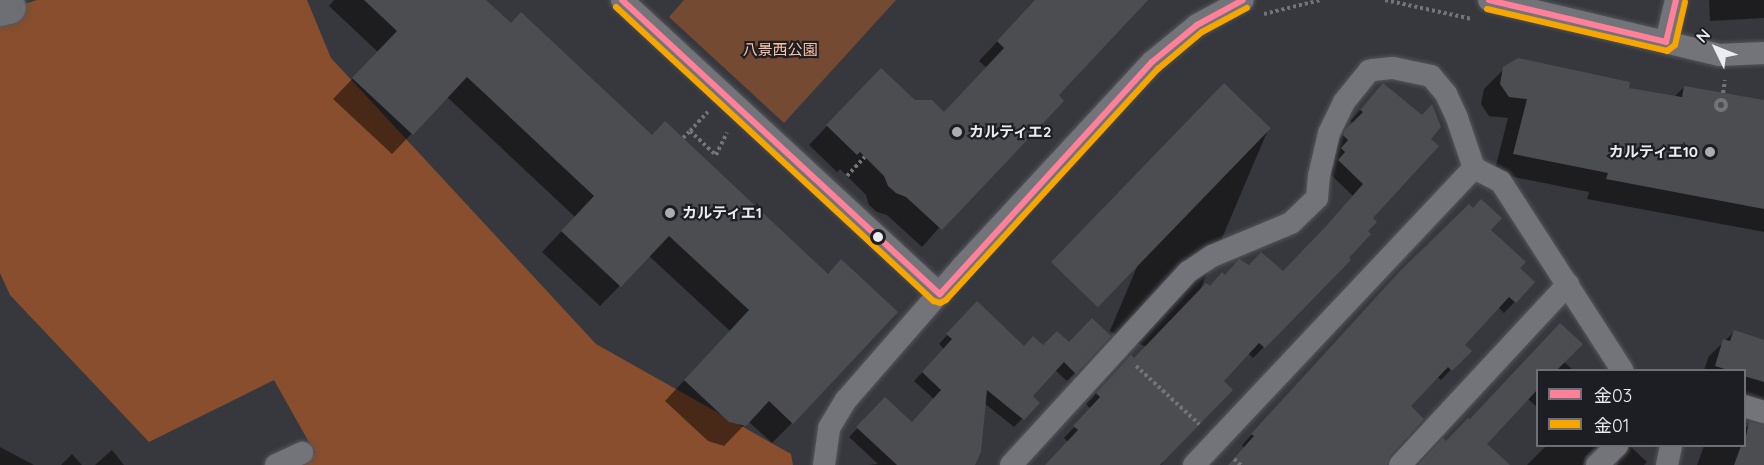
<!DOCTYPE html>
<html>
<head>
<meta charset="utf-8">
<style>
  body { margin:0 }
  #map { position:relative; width:1764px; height:465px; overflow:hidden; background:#37383d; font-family:Quicksand,"Noto Sans JP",sans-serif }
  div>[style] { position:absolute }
  .green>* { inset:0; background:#754a33 }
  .forest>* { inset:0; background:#884e2d }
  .shadow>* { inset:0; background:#0007; transform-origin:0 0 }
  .building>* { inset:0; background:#4c4d51; transform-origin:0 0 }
  .path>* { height:4px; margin-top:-2px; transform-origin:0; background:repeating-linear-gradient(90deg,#727478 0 3px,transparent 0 6px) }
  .path>.ring { margin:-2px; padding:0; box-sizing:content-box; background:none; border:4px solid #727478; border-radius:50% }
  .roads { filter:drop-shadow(0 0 2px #54555a) drop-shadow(0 0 2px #54555a) }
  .street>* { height:22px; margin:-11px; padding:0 11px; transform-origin:11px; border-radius:11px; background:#737479 }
  .secondary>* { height:33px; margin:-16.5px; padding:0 16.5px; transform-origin:16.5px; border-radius:16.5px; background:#6e6f75 }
  .bus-1>* { height:6px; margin:-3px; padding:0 3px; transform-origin:3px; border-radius:3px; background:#ff8098 }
  .bus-2>* { height:6px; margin:-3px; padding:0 3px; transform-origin:3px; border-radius:3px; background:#f7a600 }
  .dots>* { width:16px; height:16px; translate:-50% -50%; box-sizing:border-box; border:3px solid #1d1e23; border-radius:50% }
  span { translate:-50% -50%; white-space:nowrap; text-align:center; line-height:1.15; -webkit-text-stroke:4.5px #1d1e23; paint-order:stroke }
  .park-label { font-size:15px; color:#fec3a4 }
  .poi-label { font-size:15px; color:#eaecf2; font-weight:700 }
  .left { translate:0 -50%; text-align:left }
  .right { translate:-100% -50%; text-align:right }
  .legend { position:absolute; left:1536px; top:369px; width:210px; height:78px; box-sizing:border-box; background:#1d1e23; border:2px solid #6f7076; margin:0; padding:8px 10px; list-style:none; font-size:18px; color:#eaecf2 }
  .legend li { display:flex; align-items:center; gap:12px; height:30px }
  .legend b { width:30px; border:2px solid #6f7076 }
  .north { position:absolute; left:1686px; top:18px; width:60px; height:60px; -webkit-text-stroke:4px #1d1e23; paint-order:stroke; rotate:313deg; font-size:16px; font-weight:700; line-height:24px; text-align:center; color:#eaecf2 }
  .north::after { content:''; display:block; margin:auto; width:21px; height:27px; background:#eaecf2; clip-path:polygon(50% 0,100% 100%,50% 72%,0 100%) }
</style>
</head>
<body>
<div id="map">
  <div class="green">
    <i style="clip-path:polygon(684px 0,896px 0,784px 123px,669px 17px)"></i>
  </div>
  <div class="forest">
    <i style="clip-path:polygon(37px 0,307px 0,331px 58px,596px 344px,791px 454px,793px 465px,287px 465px,315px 453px,274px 380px,149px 442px,10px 295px,0 273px,0 12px)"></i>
  </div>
  <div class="shadow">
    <i style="clip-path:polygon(334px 0,484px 0,510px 25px,827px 275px,792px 423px,772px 443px,748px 421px,724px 446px,708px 441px,665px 401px,730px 331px,649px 256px,600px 306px,542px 252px,575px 217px,447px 97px,392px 154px,333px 99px,378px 52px,329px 6px)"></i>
    <i style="clip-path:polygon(1036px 0,1146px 0,1057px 95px,922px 247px,887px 215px,877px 212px,869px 205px,866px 195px,840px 169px,837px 172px,809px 145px,862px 89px,914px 101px,943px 114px,987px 68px,979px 61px)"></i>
    <i style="clip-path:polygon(1709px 0,1764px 0,1764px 18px,1710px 21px)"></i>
    <i style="clip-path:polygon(1504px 69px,1674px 97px,1684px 87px,1764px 105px,1764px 232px,1587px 199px,1589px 192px,1494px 173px,1508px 118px,1489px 116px,1481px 104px,1484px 89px)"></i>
    <i style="clip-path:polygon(1383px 85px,1371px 218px,1366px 232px,1347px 258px,1349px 260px,1253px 358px,1248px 353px,1222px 381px,1161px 465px,1047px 465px,1068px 442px,1064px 438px,1091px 409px,1086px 404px,1120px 367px,1134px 360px,1209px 288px,1225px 276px,1248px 267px,1283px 273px,1353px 196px,1328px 172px,1335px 164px,1331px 159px,1338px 151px,1333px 146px,1353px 124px,1350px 121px)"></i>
    <i style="left:1207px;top:102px;width:67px;height:249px;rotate:23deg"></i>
    <i style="clip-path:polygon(1429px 243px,1518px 268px,1533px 283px,1504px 313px,1498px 307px,1463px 345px,1469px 351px,1441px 380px,1437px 377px,1408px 406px,1386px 465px,1229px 465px,1244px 448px,1242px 445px)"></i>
    <i style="clip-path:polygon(969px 311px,1024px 347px,1043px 347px,1057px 333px,1075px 373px,1067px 381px,1055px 370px,1031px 396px,1038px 403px,1014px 427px,984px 403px,973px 465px,868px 465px,878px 464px,849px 437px,885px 399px,911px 424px,934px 399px,914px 381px,944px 349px,939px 344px)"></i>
    <i style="clip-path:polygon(1734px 332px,1764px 341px,1764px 401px,1744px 395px,1744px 370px,1704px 370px,1709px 356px)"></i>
    <i style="clip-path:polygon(1550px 335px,1564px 362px,1573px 370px,1538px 370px,1538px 408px,1527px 398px,1485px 444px,1508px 465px,1420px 465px,1470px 421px)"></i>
    <i style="clip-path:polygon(1749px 426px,1764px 431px,1764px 465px,1697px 465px,1704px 446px,1744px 446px,1744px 428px)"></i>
    <i style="clip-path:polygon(1546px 446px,1598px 446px,1586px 456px,1583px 465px,1527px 465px)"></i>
    <i style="clip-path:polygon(1630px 446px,1647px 462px,1644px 465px,1617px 465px,1620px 456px)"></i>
    <i style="clip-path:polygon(0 447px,34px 465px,0 465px)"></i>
    <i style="clip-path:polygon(112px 450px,124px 465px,95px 465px)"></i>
    <i style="clip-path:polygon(72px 454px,82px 465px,61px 465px)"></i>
  </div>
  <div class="building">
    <i style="clip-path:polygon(364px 0,486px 0,511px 23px,521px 12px,652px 135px,665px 121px,828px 274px,841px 259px,898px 312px,793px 424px,769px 401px,746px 426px,729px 422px,684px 380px,749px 310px,669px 236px,621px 287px,561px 231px,594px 196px,467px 77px,413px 135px,352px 78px,397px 31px)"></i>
    <i style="clip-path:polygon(1035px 0,1148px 0,1059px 95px,1064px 101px,942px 230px,906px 197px,896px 193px,888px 186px,884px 176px,860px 152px,857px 155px,826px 125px,881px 68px,915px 100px,932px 100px,944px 112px,1004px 48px,997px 41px)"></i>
    <i style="clip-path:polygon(1518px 58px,1630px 82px,1629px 88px,1682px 97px,1684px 86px,1764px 100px,1764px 209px,1606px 179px,1608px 173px,1513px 154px,1527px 99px,1509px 97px,1500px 84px,1503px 67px)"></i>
    <i style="left:1224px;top:83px;width:65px;height:249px;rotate:44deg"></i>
    <i style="clip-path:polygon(1383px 83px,1422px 115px,1432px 104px,1441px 127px,1431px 139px,1439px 146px,1373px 218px,1377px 222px,1368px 231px,1371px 234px,1349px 258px,1351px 260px,1265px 348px,1259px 343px,1224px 381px,1233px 390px,1160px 465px,1045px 465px,1078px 430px,1073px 426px,1100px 397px,1096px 393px,1131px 355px,1134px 358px,1206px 283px,1210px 286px,1222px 272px,1225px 275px,1239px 259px,1249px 265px,1261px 252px,1283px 271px,1325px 227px,1363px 184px,1338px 160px,1345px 152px,1341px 148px,1348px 140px,1343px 135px,1345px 130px,1363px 112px,1360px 110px)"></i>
    <i style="clip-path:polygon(1481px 199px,1502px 218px,1491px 230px,1526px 262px,1520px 268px,1535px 282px,1516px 303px,1509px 297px,1465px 345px,1472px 351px,1452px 371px,1448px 367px,1411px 406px,1424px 419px,1390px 456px,1387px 465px,1228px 465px,1254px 436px,1251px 434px,1400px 271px,1469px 204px,1473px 208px)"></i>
    <i style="clip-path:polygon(977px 301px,1024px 346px,1033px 336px,1043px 345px,1057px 331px,1069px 342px,1092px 318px,1111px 336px,1076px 374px,1064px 362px,1033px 396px,1040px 403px,1024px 420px,987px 390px,981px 452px,975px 465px,897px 465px,856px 427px,885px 397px,912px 422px,941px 390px,922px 372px,952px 339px,946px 334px)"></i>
    <i style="clip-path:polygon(1560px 323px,1583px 344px,1557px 370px,1538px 370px,1538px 389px,1487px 444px,1510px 465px,1418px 465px,1443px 438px,1446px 441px,1468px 418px,1470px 419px)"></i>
    <i style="clip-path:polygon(1734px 330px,1764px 340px,1764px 382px,1744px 376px,1744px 370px,1728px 370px,1715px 366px,1723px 339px,1730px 341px)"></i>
    <i style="clip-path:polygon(1749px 422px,1764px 425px,1764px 465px,1734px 465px,1741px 446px,1744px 446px)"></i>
  </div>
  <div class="path">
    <i style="left:1385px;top:0;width:89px;rotate:12.3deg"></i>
    <i style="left:1264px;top:14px;width:59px;rotate:-13.8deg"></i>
    <i style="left:1723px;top:93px;width:13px;rotate:-81deg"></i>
    <i class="ring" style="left:1716px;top:100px;width:6px;height:6px"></i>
    <i style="left:690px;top:131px;width:26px;rotate:-47deg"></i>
    <i style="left:683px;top:138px;width:10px;rotate:-45deg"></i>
    <i style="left:690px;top:131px;width:35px;rotate:43deg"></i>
    <i style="left:716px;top:155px;width:25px;rotate:-64deg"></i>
    <i style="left:847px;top:176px;width:26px;rotate:-47deg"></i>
    <i style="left:1136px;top:366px;width:86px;rotate:42.6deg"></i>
    <i style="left:1234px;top:459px;width:9px;rotate:41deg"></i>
  </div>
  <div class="roads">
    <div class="street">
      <i style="left:622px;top:0;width:433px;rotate:42.8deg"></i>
      <i style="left:1489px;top:0;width:236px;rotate:13.4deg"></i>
      <i style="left:1719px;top:55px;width:45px;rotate:-2.5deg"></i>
      <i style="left:1666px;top:42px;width:43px;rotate:-76.6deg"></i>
      <i style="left:1744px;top:406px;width:21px;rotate:17deg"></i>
      <i style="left:276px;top:465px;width:29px;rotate:-25deg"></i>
      <i style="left:824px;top:465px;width:37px;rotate:-82deg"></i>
      <i style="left:829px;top:428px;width:33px;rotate:-59deg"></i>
      <i style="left:846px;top:400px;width:178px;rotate:-48.9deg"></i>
      <i style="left:963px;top:266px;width:278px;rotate:-47.2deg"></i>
      <i style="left:1152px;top:62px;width:58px;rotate:-39.4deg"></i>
      <i style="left:1197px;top:25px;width:52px;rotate:-28.5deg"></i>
      <i style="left:1011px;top:465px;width:262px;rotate:-47.5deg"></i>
      <i style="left:1188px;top:272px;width:29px;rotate:-34deg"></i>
      <i style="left:1212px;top:256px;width:86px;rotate:-22.7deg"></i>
      <i style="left:1291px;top:223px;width:36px;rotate:-44deg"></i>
      <i style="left:1317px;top:198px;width:22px;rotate:-85deg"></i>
      <i style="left:1319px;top:176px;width:44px;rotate:-76.9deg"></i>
      <i style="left:1329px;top:133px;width:34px;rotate:-64deg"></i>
      <i style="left:1344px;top:102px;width:40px;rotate:-51deg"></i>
      <i style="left:1369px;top:71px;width:4px;rotate:-14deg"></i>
      <i style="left:1373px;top:70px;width:20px;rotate:-6deg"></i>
      <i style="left:1393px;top:68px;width:39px;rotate:12deg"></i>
      <i style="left:1431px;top:76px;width:23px;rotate:50deg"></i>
      <i style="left:1446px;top:94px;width:26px;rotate:65deg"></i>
      <i style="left:1457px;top:118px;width:53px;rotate:71.2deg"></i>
      <i style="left:1474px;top:168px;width:30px;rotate:27deg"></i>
      <i style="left:1501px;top:182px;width:224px;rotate:57.2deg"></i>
      <i style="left:1194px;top:465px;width:408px;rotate:-46.7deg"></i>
      <i style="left:1400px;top:465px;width:247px;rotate:-47.1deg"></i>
      <i style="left:1597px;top:465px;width:28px;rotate:-44deg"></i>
      <i style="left:1667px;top:465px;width:19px;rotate:-78deg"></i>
    </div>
    <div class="secondary">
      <i style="left:0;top:9px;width:9px;rotate:-13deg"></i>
    </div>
  </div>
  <div class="bus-1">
    <i style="left:622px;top:0;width:433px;rotate:42.8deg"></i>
    <i style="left:940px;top:294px;width:314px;rotate:-47.6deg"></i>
    <i style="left:1152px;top:62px;width:58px;rotate:-39.4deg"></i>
    <i style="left:1197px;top:25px;width:52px;rotate:-28.5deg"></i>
    <i style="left:1489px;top:0;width:182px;rotate:13.3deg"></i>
    <i style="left:1666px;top:42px;width:43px;rotate:-76.6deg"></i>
  </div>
  <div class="bus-2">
    <i style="left:616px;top:7px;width:433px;rotate:42.8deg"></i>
    <i style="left:934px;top:301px;width:6px;rotate:18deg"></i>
    <i style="left:940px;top:303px;width:7px;rotate:-27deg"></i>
    <i style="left:946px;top:300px;width:314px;rotate:-47.5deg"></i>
    <i style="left:1158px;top:69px;width:57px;rotate:-40.1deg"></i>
    <i style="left:1202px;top:32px;width:51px;rotate:-28.1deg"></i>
    <i style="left:1487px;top:9px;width:185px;rotate:13.1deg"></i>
    <i style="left:1667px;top:51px;width:10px;rotate:-37deg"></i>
    <i style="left:1675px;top:45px;width:44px;rotate:-76.9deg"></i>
  </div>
  <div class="dots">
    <i style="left:957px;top:132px;background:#abadb3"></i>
    <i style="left:1710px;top:152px;background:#abadb3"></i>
    <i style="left:670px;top:213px;background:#abadb3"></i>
    <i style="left:878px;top:237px;background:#eaecf2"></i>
  </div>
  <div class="park-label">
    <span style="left:780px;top:50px">八景西公園</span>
  </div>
  <div class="poi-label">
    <span class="left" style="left:969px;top:132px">カルティエ2</span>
    <span class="right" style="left:1698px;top:152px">カルティエ10</span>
    <span class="left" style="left:682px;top:213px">カルティエ1</span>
  </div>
  <ul class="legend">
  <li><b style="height:8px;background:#ff8098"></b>金03</li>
  <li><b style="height:8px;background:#f7a600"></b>金01</li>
  </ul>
  <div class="north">N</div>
</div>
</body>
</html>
